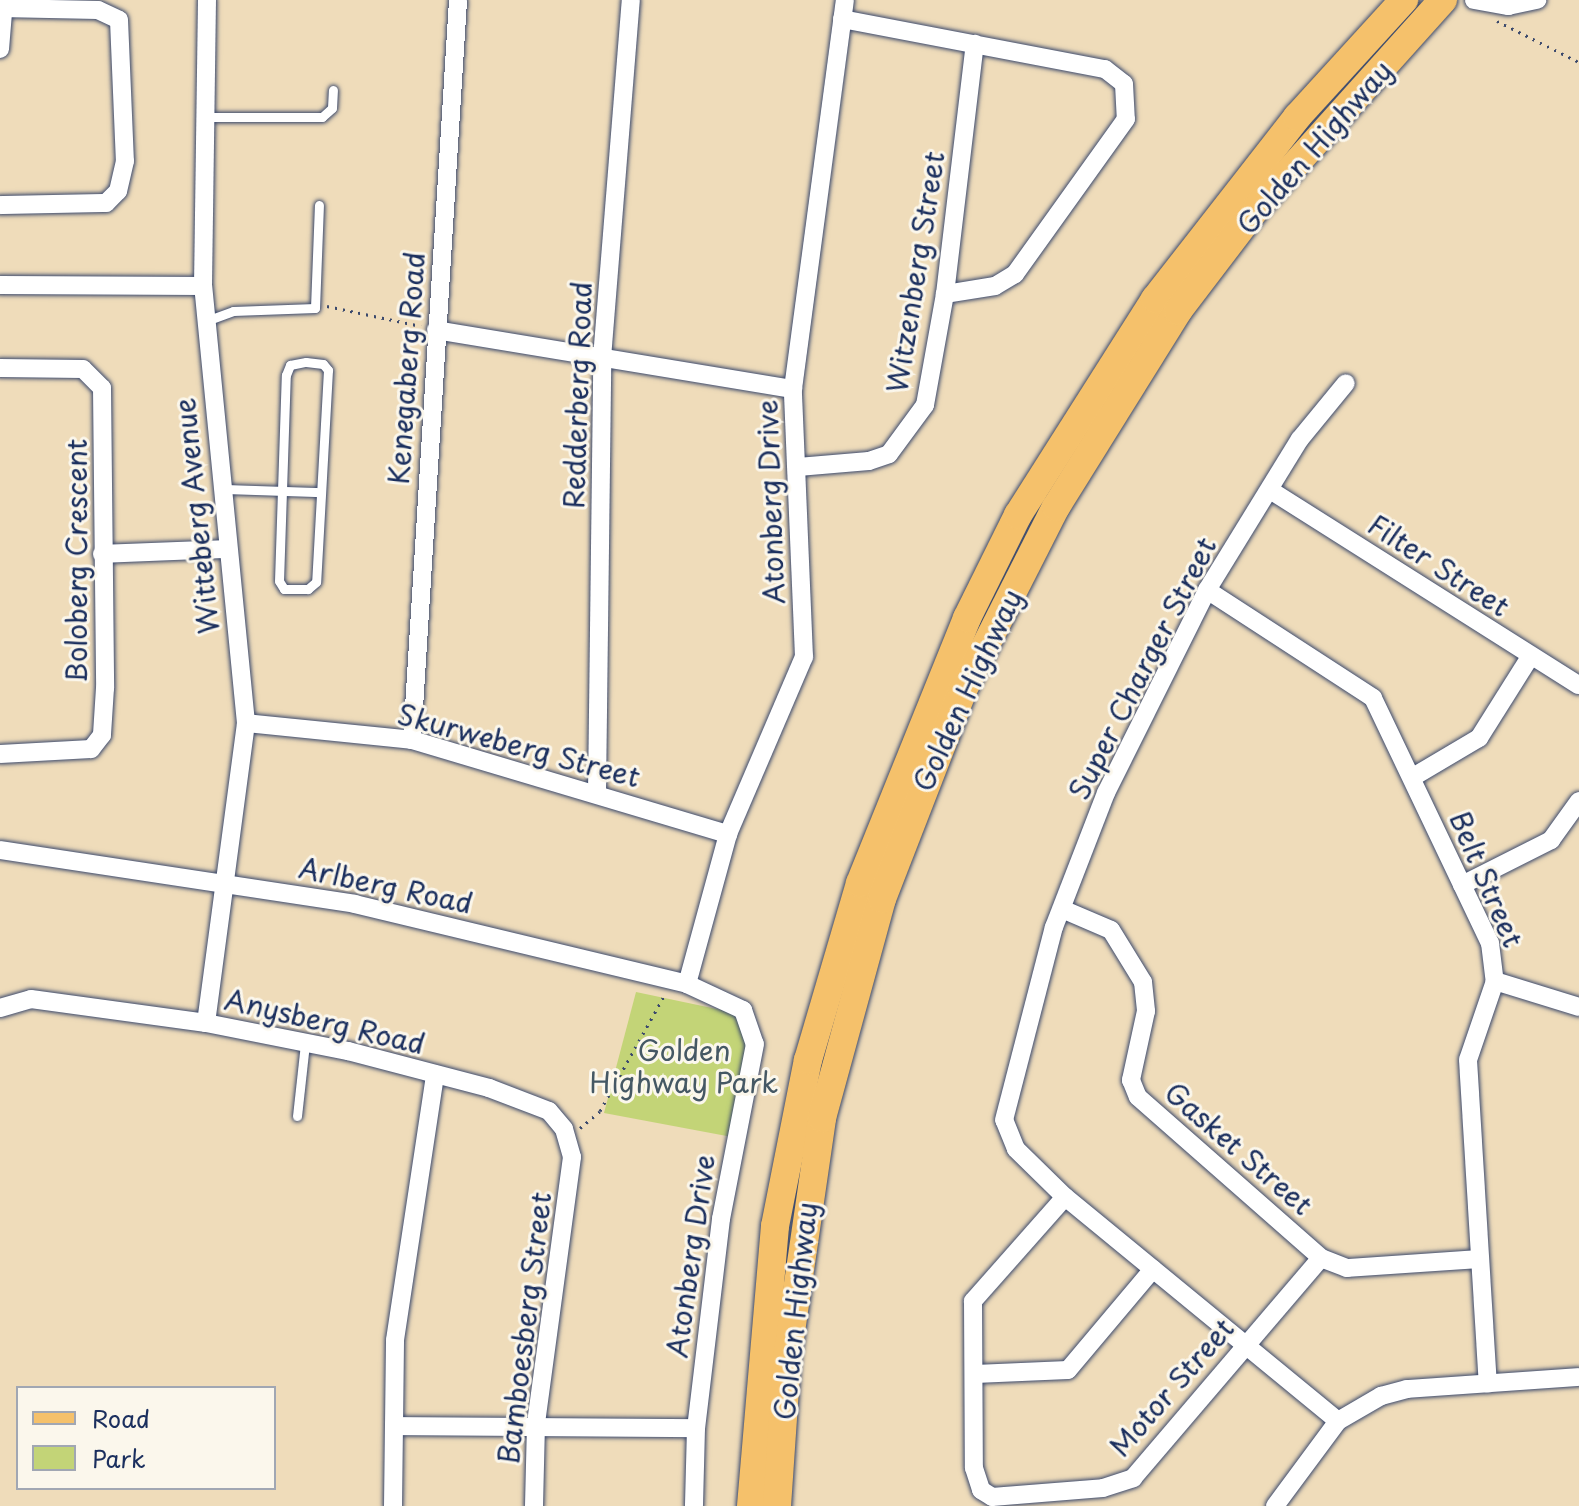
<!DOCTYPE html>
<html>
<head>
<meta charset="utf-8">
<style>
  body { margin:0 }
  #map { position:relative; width:1579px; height:1506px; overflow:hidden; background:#efdcba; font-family:"Playpen Sans",sans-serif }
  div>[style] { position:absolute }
  .green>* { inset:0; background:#c3d477 }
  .path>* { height:3px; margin-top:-1.5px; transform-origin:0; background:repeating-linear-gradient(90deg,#3b496c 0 2px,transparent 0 8px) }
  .roads { filter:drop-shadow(0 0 2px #3b496c) drop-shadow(0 0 2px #3b496c) }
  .service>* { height:9px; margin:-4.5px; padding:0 4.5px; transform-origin:4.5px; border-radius:4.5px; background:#fff }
  .minor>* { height:18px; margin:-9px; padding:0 9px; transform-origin:9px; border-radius:9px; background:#fff }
  .primary>* { height:28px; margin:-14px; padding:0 14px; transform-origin:14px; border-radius:14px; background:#f5c16b }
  span { translate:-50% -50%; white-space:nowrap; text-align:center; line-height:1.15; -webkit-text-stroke:6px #fbf7ec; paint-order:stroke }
  .street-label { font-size:28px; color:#1b2f5e }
  .park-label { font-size:28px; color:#455864 }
  .legend { position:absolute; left:16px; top:1386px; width:260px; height:104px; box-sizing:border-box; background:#fbf7ec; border:2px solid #a1a7b3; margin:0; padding:10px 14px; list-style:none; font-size:24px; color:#1b2f5e }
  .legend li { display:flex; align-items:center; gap:16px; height:40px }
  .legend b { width:40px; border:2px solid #a1a7b3 }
</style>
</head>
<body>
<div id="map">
  <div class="green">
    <i style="clip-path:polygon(636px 992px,731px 1012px,745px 1029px,748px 1054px,732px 1137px,604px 1113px)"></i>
  </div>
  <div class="path">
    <i style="left:1497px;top:21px;width:92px;rotate:26.6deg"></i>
    <i style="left:327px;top:306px;width:96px;rotate:12deg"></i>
    <i style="left:580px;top:1128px;width:26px;rotate:-40deg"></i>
    <i style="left:600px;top:1111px;width:134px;rotate:-60.9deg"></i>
  </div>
  <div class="roads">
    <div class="service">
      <i style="left:207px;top:117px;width:115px"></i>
      <i style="left:322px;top:117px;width:13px;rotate:-42deg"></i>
      <i style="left:332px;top:108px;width:18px;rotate:-87deg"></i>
      <i style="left:206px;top:321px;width:29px;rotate:-20deg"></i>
      <i style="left:233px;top:311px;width:82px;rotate:-2.1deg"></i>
      <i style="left:315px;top:308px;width:103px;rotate:-87.8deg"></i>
      <i style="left:306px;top:362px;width:17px;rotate:7deg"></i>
      <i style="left:323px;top:364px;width:8px;rotate:50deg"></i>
      <i style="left:328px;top:370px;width:212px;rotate:93.2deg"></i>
      <i style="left:316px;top:582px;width:11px;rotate:139deg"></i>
      <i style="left:308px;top:589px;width:24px;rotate:180deg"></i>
      <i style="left:284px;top:589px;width:9px;rotate:-122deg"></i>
      <i style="left:279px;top:581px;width:206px;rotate:-88.1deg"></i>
      <i style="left:286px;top:375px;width:11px;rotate:-68deg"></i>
      <i style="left:290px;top:365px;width:16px;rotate:-11deg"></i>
      <i style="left:222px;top:489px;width:96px;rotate:1.8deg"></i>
      <i style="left:297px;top:1116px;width:73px;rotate:-83.7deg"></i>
    </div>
    <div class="minor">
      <i style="left:1474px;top:0;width:35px;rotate:10deg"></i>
      <i style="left:1508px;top:6px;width:30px;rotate:-12deg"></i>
      <i style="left:0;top:8px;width:98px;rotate:1.2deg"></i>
      <i style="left:98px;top:10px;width:23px;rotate:25deg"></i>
      <i style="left:119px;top:20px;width:141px;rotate:87.6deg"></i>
      <i style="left:125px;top:161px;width:31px;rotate:103deg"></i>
      <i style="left:118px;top:191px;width:17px;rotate:135deg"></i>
      <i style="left:106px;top:203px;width:106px;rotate:178.9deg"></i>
      <i style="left:842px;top:19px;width:268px;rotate:10.8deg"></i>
      <i style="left:1105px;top:69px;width:24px;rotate:38deg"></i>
      <i style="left:1124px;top:84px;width:35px;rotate:87deg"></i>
      <i style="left:1126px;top:119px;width:191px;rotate:125.6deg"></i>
      <i style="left:1015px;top:274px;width:23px;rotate:149deg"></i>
      <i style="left:995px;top:286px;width:51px;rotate:170.9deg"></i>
      <i style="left:0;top:49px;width:49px;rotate:-85.3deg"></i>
      <i style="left:0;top:285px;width:203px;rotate:0.3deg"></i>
      <i style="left:436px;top:330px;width:362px;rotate:9.4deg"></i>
      <i style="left:0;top:368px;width:83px;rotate:0.7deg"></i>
      <i style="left:83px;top:369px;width:27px;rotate:45deg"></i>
      <i style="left:102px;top:388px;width:300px;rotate:89.4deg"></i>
      <i style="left:105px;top:688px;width:47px;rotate:93.7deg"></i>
      <i style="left:102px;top:735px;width:18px;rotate:128deg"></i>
      <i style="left:91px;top:749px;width:91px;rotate:176.9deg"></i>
      <i style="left:798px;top:467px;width:71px;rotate:-4.8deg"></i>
      <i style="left:869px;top:461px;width:21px;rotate:-19deg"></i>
      <i style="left:889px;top:454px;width:61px;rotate:-53.7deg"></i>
      <i style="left:925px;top:405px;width:113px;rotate:-79.8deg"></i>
      <i style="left:945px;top:294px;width:252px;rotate:-83.2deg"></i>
      <i style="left:1270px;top:490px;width:365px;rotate:32.3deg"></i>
      <i style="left:102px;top:554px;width:125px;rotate:-2.3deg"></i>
      <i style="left:1207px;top:590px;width:198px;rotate:33deg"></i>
      <i style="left:1373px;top:698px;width:272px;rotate:64.5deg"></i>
      <i style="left:1490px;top:943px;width:38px;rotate:83deg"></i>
      <i style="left:1495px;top:981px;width:83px;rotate:108.9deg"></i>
      <i style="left:1468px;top:1060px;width:324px;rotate:86.5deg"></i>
      <i style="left:246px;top:723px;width:167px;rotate:5.8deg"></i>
      <i style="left:412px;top:740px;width:330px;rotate:16.6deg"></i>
      <i style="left:412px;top:740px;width:741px;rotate:-86.44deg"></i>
      <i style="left:1413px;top:777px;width:77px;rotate:-30.6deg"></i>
      <i style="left:1479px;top:738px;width:96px;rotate:-57.8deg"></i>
      <i style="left:597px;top:793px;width:435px;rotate:-89.3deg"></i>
      <i style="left:602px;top:358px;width:359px;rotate:-85.4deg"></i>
      <i style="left:0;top:850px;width:359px;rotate:8.6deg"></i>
      <i style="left:355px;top:904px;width:342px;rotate:13.5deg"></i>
      <i style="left:687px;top:984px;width:62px;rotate:24.9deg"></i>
      <i style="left:743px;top:1010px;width:36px;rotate:71deg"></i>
      <i style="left:755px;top:1044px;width:178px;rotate:101deg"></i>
      <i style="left:721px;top:1219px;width:210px;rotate:96.8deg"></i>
      <i style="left:696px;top:1428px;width:78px;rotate:91.5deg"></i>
      <i style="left:1462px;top:885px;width:100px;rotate:-26.8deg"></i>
      <i style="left:1551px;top:840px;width:48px;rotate:-54.3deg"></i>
      <i style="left:1062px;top:909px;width:53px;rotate:23.2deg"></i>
      <i style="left:1111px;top:930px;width:61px;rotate:58.4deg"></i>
      <i style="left:1143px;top:982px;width:29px;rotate:84deg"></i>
      <i style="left:1146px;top:1011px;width:71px;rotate:102.3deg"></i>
      <i style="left:1131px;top:1080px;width:18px;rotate:68deg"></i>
      <i style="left:1138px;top:1097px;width:244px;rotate:41.3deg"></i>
      <i style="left:1321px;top:1258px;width:28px;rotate:21deg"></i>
      <i style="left:1347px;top:1268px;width:131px;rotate:-3.9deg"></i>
      <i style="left:1495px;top:981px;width:88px;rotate:17.2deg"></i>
      <i style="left:687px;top:984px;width:156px;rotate:-74.7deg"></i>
      <i style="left:728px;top:834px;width:193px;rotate:-66.8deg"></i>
      <i style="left:804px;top:657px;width:268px;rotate:-92.4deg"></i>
      <i style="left:793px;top:389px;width:392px;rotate:-82.4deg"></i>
      <i style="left:0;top:1008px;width:32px;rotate:-16deg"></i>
      <i style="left:31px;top:999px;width:177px;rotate:7.8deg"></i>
      <i style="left:206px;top:1023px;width:145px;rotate:11.2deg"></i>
      <i style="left:348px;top:1051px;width:146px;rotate:14.7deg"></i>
      <i style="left:489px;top:1088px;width:64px;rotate:21deg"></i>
      <i style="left:549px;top:1111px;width:23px;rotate:50deg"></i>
      <i style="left:564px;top:1129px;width:29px;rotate:74deg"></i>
      <i style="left:572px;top:1157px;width:269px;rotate:97.7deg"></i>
      <i style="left:536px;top:1424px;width:82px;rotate:91.4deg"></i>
      <i style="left:206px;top:1023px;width:303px;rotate:-82.4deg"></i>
      <i style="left:246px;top:723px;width:439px;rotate:-95.6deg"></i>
      <i style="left:203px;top:286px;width:286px;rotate:-89.2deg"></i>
      <i style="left:1065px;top:1197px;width:139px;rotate:131.5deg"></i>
      <i style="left:973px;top:1301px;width:167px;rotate:89.7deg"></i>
      <i style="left:974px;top:1468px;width:23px;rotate:72deg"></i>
      <i style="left:981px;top:1490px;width:13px;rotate:32deg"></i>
      <i style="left:992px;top:1497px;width:111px;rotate:-4.6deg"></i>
      <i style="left:1103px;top:1488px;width:32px;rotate:-18deg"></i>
      <i style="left:1133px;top:1478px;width:289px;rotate:-49.5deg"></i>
      <i style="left:975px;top:1374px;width:93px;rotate:-2.5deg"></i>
      <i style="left:1068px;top:1370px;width:132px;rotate:-49.9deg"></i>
      <i style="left:1338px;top:1421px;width:353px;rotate:-140.6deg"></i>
      <i style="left:1065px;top:1197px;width:69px;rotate:-135.6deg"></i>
      <i style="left:1016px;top:1149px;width:31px;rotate:-112deg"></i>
      <i style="left:1004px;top:1120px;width:199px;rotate:-75.5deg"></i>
      <i style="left:1054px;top:927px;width:144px;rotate:-68.8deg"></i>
      <i style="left:1106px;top:793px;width:227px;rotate:-63.5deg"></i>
      <i style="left:1207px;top:590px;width:177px;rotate:-58.4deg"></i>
      <i style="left:1300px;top:439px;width:72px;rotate:-50.6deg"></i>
      <i style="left:394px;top:1426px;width:302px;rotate:0.4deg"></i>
      <i style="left:393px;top:1506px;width:166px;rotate:-89.3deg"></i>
      <i style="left:395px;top:1340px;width:269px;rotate:-81.4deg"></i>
      <i style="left:1275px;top:1506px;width:106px;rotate:-53.5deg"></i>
      <i style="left:1338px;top:1421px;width:50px;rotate:-30.2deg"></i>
      <i style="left:1381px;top:1396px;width:27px;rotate:-15deg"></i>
      <i style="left:1407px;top:1389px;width:172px;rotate:-4deg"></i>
    </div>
    <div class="primary">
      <i style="left:751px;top:1506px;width:281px;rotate:-85.1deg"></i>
      <i style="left:775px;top:1226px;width:169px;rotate:-78.8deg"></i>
      <i style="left:808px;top:1060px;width:184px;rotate:-73.6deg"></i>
      <i style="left:860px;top:883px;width:286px;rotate:-68deg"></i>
      <i style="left:967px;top:618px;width:115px;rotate:-63.7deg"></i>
      <i style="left:1018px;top:515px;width:256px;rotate:-57.6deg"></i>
      <i style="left:1155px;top:299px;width:231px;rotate:-52deg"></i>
      <i style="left:1297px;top:117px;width:159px;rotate:-47.6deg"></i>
      <i style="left:777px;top:1506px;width:147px;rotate:-86.1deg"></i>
      <i style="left:787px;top:1359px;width:244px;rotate:-81.7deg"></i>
      <i style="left:822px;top:1118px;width:227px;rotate:-74.7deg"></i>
      <i style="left:882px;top:899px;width:224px;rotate:-68.8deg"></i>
      <i style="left:963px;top:690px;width:205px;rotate:-63.1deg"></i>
      <i style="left:1056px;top:507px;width:231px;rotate:-58.1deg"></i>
      <i style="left:1178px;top:311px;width:132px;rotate:-52.7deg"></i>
      <i style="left:1258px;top:206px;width:277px;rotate:-48.1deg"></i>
    </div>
  </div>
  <div class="street-label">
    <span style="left:1314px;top:147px;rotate:-49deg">Golden Highway</span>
    <span style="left:915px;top:272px;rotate:-81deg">Witzenberg Street</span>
    <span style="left:406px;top:368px;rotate:-86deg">Kenegaberg Road</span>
    <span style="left:577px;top:395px;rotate:-88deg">Redderberg Road</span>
    <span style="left:770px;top:502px;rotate:-92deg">Atonberg Drive</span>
    <span style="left:196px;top:516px;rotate:-96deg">Witteberg Avenue</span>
    <span style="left:76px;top:561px;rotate:-90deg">Boloberg Crescent</span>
    <span style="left:1439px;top:565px;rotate:33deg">Filter Street</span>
    <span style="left:1142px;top:668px;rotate:-63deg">Super Charger Street</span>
    <span style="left:967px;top:690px;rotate:-65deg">Golden Highway</span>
    <span style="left:519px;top:745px;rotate:15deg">Skurweberg Street</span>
    <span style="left:1487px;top:879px;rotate:67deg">Belt Street</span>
    <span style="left:386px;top:885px;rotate:12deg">Arlberg Road</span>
    <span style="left:325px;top:1021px;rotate:13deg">Anysberg Road</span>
    <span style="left:1239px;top:1148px;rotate:41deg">Gasket Street</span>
    <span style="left:690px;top:1256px;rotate:-82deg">Atonberg Drive</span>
    <span style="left:795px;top:1311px;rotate:-84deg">Golden Highway</span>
    <span style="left:524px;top:1328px;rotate:-83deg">Bamboesberg Street</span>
    <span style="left:1171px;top:1387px;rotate:-49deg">Motor Street</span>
  </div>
  <div class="park-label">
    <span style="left:684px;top:1066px">Golden<br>Highway Park</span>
  </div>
  <ul class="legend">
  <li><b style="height:10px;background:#f5c16b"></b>Road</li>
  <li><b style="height:22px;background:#c3d477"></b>Park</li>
  </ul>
</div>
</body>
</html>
